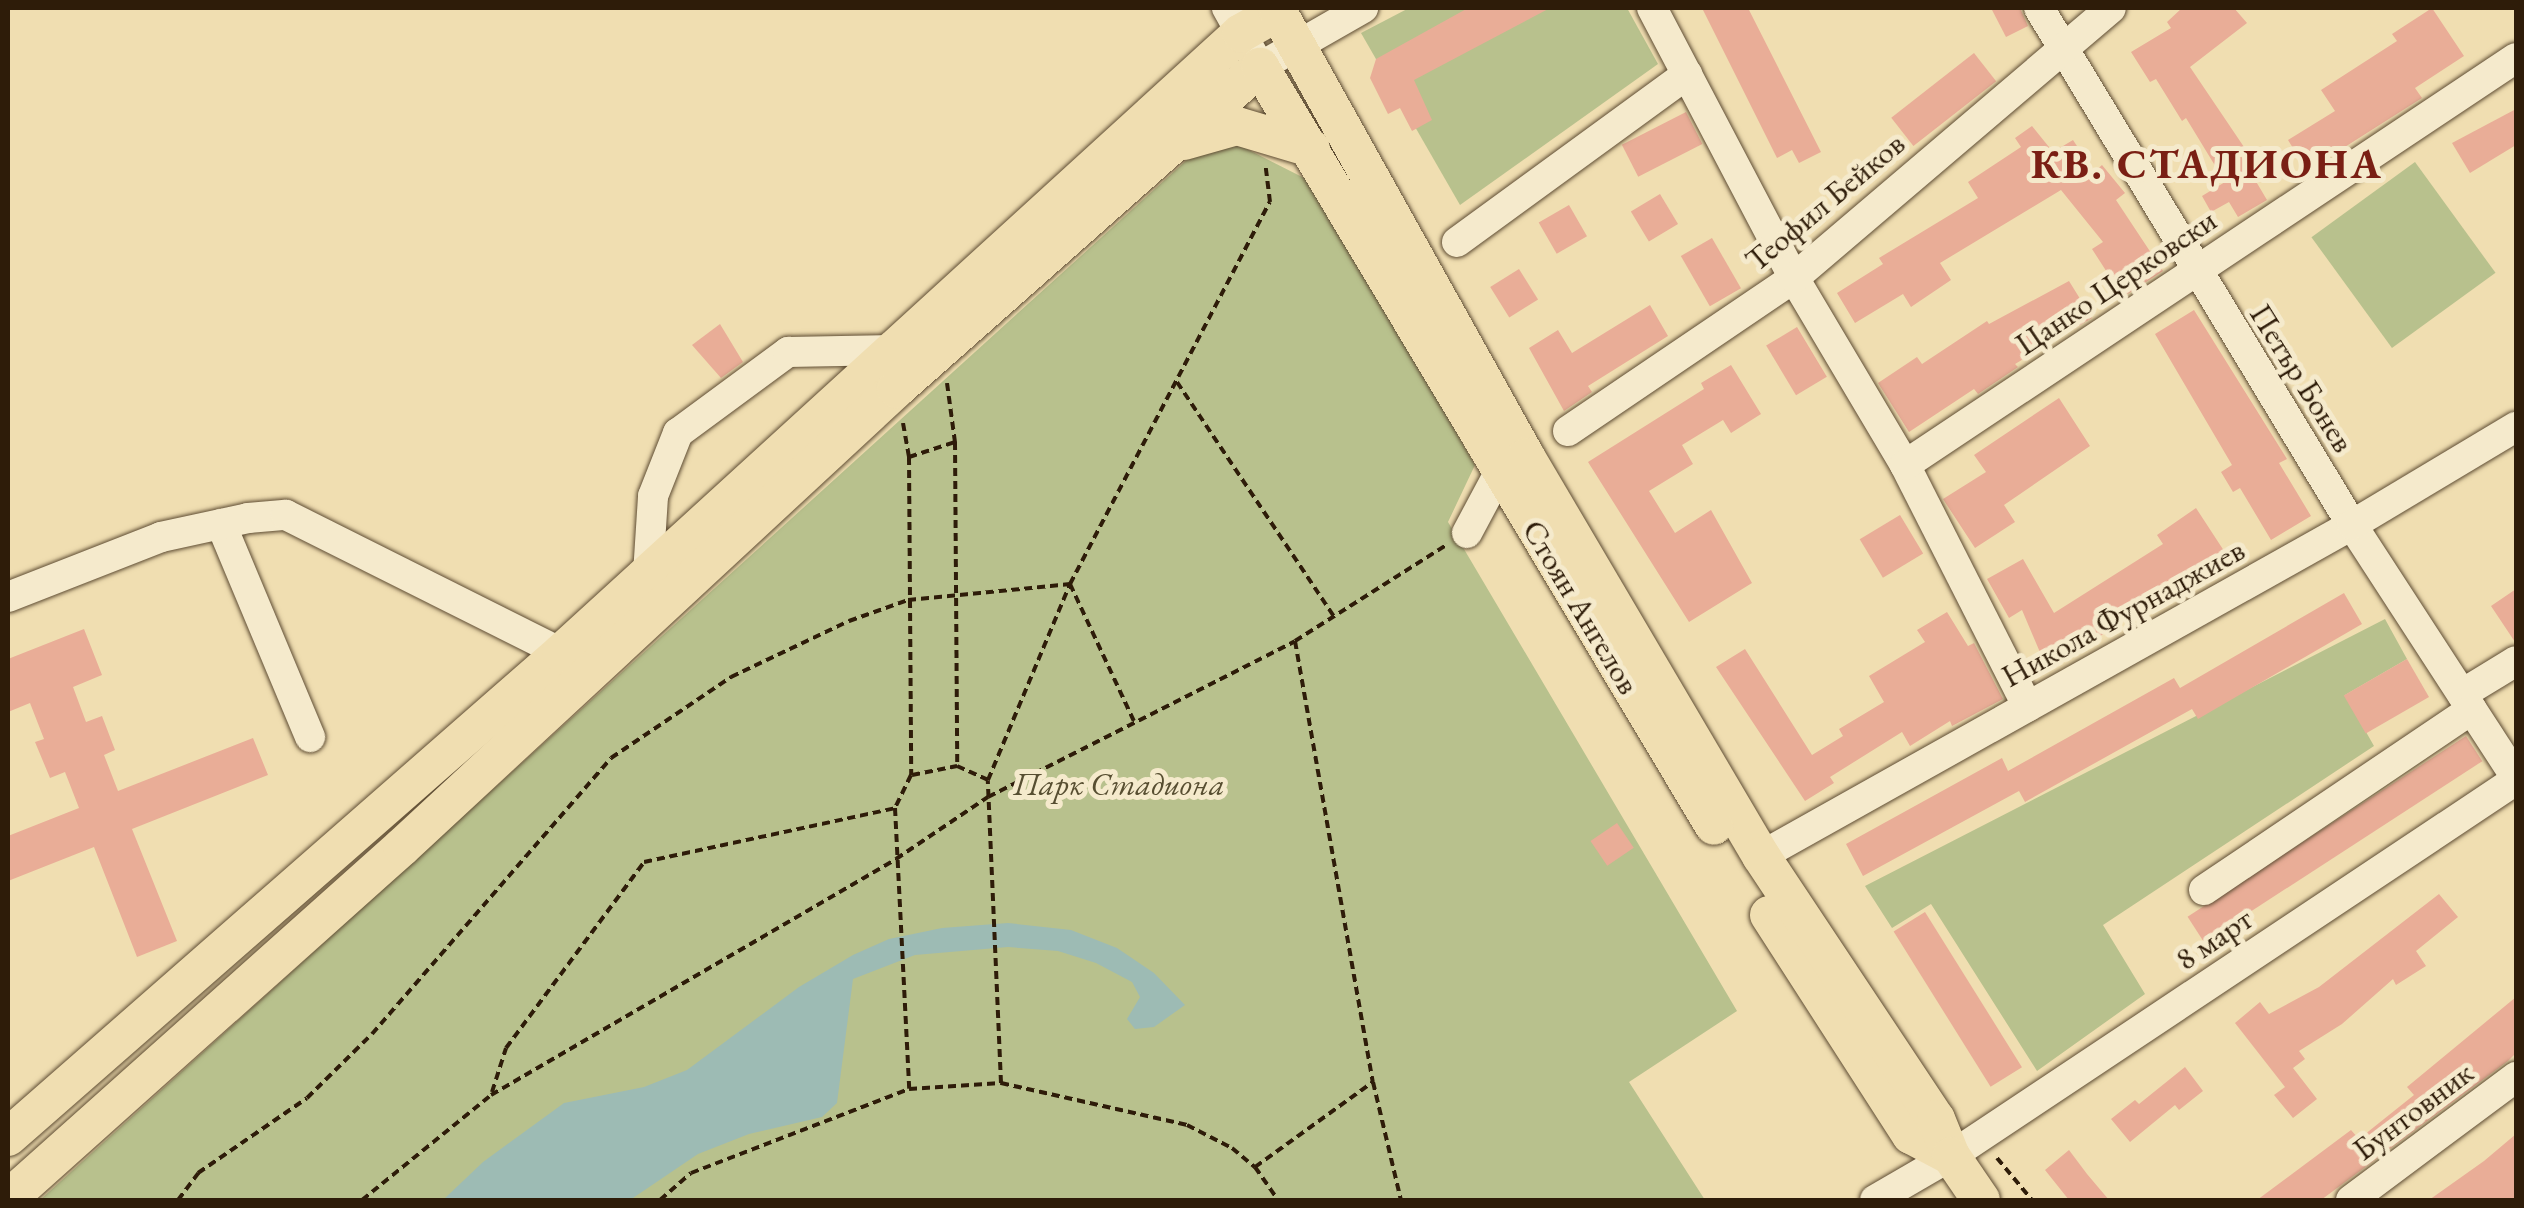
<!DOCTYPE html>
<html>
<head>
<meta charset="utf-8">
<style>
  body { margin:0 }
  #map { position:relative; width:2524px; height:1208px; overflow:hidden; background:#f0deb1; font-family:"EB Garamond",serif }
  div>[style] { position:absolute }
  .green>* { inset:0; background:#b8c18d; transform-origin:0 0 }
  .water>* { inset:0; background:#9dbbb4 }
  .building>* { inset:0; background:#e9ad97; transform-origin:0 0 }
  .path>* { height:4px; margin-top:-2px; transform-origin:0; background:repeating-linear-gradient(90deg,#2e1c09 0 8px,transparent 0 13px) }
  .roads { filter:drop-shadow(0 0 2px #5e4c33) drop-shadow(0 0 2px #5e4c33) }
  .minor>* { height:30px; margin:-15px; padding:0 15px; transform-origin:15px; border-radius:15px; background:#f5eacc }
  .major>* { height:38px; margin:-19px; padding:0 19px; transform-origin:19px; border-radius:19px; background:#f0deb1 }
  span { translate:-50% -50%; white-space:nowrap; text-align:center; line-height:1.15; -webkit-text-stroke:10px #f5eacc; paint-order:stroke }
  .street-label { font-size:32px; color:#2e1c09 }
  .park-label { font-size:32px; color:#574e31; font-style:italic }
  .district-label { font-size:42px; color:#7a1f14; font-weight:700; letter-spacing:2.5px }
  .frame { position:absolute; inset:0; border:10px solid #2e1c09; pointer-events:none }
</style>
</head>
<body>
<div id="map">
  <div class="green">
    <i style="clip-path:polygon(1409px 8px,1627px 8px,1658px 64px,1460px 205px,1361px 33px)"></i>
    <i style="clip-path:polygon(1239px 145px,1314px 183px,1475px 465px,1448px 522px,1737px 1011px,1629px 1082px,1705px 1200px,40px 1200px,1200px 148px)"></i>
    <i style="left:2415px;top:162px;width:137px;height:128px;rotate:54deg"></i>
    <i style="clip-path:polygon(2385px 619px,2407px 659px,2345px 695px,2374px 746px,2103px 925px,2145px 994px,2037px 1071px,1931px 904px,1892px 928px,1865px 886px)"></i>
  </div>
  <div class="water">
    <i style="clip-path:polygon(1008px 923px,1071px 930px,1117px 948px,1154px 973px,1185px 1005px,1154px 1027px,1135px 1029px,1127px 1019px,1140px 997px,1132px 982px,1096px 963px,1058px 951px,1008px 947px,915px 955px,853px 979px,837px 1103px,822px 1117px,749px 1134px,698px 1154px,630px 1200px,443px 1200px,483px 1162px,564px 1103px,644px 1087px,687px 1070px,799px 987px,853px 955px,889px 939px,942px 928px)"></i>
  </div>
  <div class="building">
    <i style="clip-path:polygon(1468px 8px,1550px 8px,1414px 80px,1432px 120px,1412px 131px,1400px 108px,1388px 114px,1370px 78px,1376px 59px)"></i>
    <i style="clip-path:polygon(1702px 8px,1748px 8px,1821px 152px,1799px 163px,1792px 150px,1777px 158px)"></i>
    <i style="clip-path:polygon(1991px 8px,2020px 8px,2028px 26px,2006px 37px)"></i>
    <i style="clip-path:polygon(2182px 8px,2234px 8px,2247px 23px,2190px 67px,2244px 147px,2238px 151px,2267px 200px,2238px 217px,2229px 202px,2211px 212px,2202px 196px,2225px 182px,2186px 118px,2182px 121px,2156px 79px,2150px 82px,2131px 52px,2171px 28px,2167px 22px)"></i>
    <i style="clip-path:polygon(2432px 8px,2464px 56px,2415px 88px,2422px 98px,2307px 171px,2288px 140px,2335px 111px,2321px 90px,2397px 41px,2392px 34px)"></i>
    <i style="left:1974px;top:53px;width:36px;height:105px;rotate:52deg"></i>
    <i style="clip-path:polygon(2516px 109px,2516px 145px,2470px 173px,2452px 143px)"></i>
    <i style="left:1686px;top:112px;width:36px;height:72px;rotate:63deg"></i>
    <i style="clip-path:polygon(2032px 126px,2053px 152px,2073px 140px,2094px 172px,2102px 165px,2125px 193px,2116px 200px,2163px 271px,2123px 297px,2092px 249px,2103px 242px,2061px 190px,1940px 263px,1951px 280px,1911px 307px,1903px 294px,1855px 323px,1837px 293px,1883px 264px,1879px 258px,1978px 198px,1968px 182px,2021px 147px,2015px 138px)"></i>
    <i style="left:1660px;top:194px;width:35px;height:34px;rotate:59deg"></i>
    <i style="left:1569px;top:205px;width:36px;height:35px;rotate:60deg"></i>
    <i style="left:1712px;top:238px;width:58px;height:36px;rotate:60deg"></i>
    <i style="left:1519px;top:269px;width:36px;height:34px;rotate:58deg"></i>
    <i style="clip-path:polygon(2069px 281px,2092px 318px,2015px 364px,2018px 367px,1978px 394px,1974px 389px,1909px 432px,1878px 383px,1917px 357px,1922px 364px,1987px 321px,1989px 324px)"></i>
    <i style="clip-path:polygon(1650px 305px,1668px 336px,1588px 386px,1592px 392px,1564px 411px,1529px 348px,1558px 330px,1572px 353px)"></i>
    <i style="clip-path:polygon(2194px 310px,2287px 459px,2279px 463px,2311px 516px,2271px 540px,2240px 488px,2233px 492px,2221px 472px,2232px 465px,2155px 334px)"></i>
    <i style="clip-path:polygon(720px 324px,743px 362px,721px 378px,692px 345px)"></i>
    <i style="left:1797px;top:327px;width:58px;height:36px;rotate:59deg"></i>
    <i style="clip-path:polygon(1731px 365px,1761px 414px,1731px 433px,1723px 420px,1682px 445px,1693px 464px,1649px 491px,1675px 533px,1711px 510px,1752px 583px,1689px 622px,1588px 462px,1704px 389px,1701px 383px)"></i>
    <i style="clip-path:polygon(2059px 398px,2090px 446px,2004px 505px,2015px 522px,1975px 548px,1943px 499px,1986px 472px,1974px 455px)"></i>
    <i style="clip-path:polygon(2196px 508px,2228px 557px,2089px 643px,2085px 637px,2042px 657px,2022px 610px,2009px 618px,1987px 579px,2023px 559px,2054px 613px,2163px 544px,2157px 535px)"></i>
    <i style="left:1900px;top:515px;width:45px;height:47px;rotate:59deg"></i>
    <i style="clip-path:polygon(2516px 589px,2516px 642px,2515px 642px,2491px 606px)"></i>
    <i style="clip-path:polygon(2344px 593px,2362px 624px,2198px 719px,2192px 709px,2025px 802px,2019px 791px,1863px 876px,1846px 844px,2002px 758px,2008px 771px,2174px 678px,2180px 688px)"></i>
    <i style="clip-path:polygon(1947px 612px,1968px 646px,1974px 643px,2003px 699px,1952px 726px,1950px 721px,1910px 746px,1902px 732px,1830px 777px,1834px 783px,1805px 801px,1716px 667px,1745px 649px,1812px 755px,1843px 736px,1839px 729px,1884px 702px,1869px 676px,1925px 642px,1917px 630px)"></i>
    <i style="clip-path:polygon(84px 629px,102px 675px,73px 687px,86px 722px,102px 716px,115px 750px,104px 755px,118px 791px,253px 738px,268px 775px,132px 829px,177px 941px,137px 957px,94px 847px,8px 881px,8px 836px,79px 808px,65px 772px,50px 778px,35px 742px,44px 739px,30px 703px,8px 712px,8px 659px)"></i>
    <i style="left:2407px;top:659px;width:44px;height:73px;rotate:60deg"></i>
    <i style="left:2466px;top:736px;width:30px;height:332px;rotate:57deg"></i>
    <i style="left:1617px;top:823px;width:30px;height:32px;rotate:56deg"></i>
    <i style="clip-path:polygon(2439px 894px,2458px 917px,2416px 951px,2426px 966px,2396px 985px,2393px 979px,2342px 1024px,2299px 1051px,2305px 1059px,2293px 1068px,2317px 1099px,2293px 1118px,2274px 1095px,2285px 1087px,2235px 1023px,2260px 1002px,2269px 1014px,2319px 987px)"></i>
    <i style="left:1925px;top:912px;width:183px;height:37px;rotate:58deg"></i>
    <i style="clip-path:polygon(2516px 997px,2516px 1053px,2508px 1061px,2321px 1200px,2257px 1200px,2351px 1130px,2359px 1139px,2414px 1095px,2407px 1087px)"></i>
    <i style="clip-path:polygon(2185px 1067px,2203px 1091px,2179px 1110px,2175px 1105px,2130px 1142px,2111px 1119px,2135px 1100px,2139px 1104px)"></i>
    <i style="clip-path:polygon(2516px 1134px,2516px 1200px,2429px 1200px,2484px 1161px)"></i>
    <i style="clip-path:polygon(2069px 1150px,2087px 1174px,2109px 1200px,2069px 1200px,2045px 1170px)"></i>
  </div>
  <div class="path">
    <i style="left:1177px;top:382px;width:284px;rotate:56.2deg"></i>
    <i style="left:947px;top:383px;width:60px;rotate:82.3deg"></i>
    <i style="left:955px;top:442px;width:324px;rotate:89.6deg"></i>
    <i style="left:903px;top:423px;width:35px;rotate:80deg"></i>
    <i style="left:909px;top:457px;width:318px;rotate:89.6deg"></i>
    <i style="left:911px;top:775px;width:37px;rotate:116deg"></i>
    <i style="left:895px;top:808px;width:281px;rotate:87.1deg"></i>
    <i style="left:909px;top:457px;width:48px;rotate:-18.1deg"></i>
    <i style="left:1295px;top:641px;width:448px;rotate:80deg"></i>
    <i style="left:1373px;top:1082px;width:121px;rotate:76.7deg"></i>
    <i style="left:912px;top:775px;width:46px;rotate:-11.3deg"></i>
    <i style="left:957px;top:766px;width:34px;rotate:24deg"></i>
    <i style="left:1001px;top:1083px;width:303px;rotate:-92.5deg"></i>
    <i style="left:988px;top:780px;width:212px;rotate:-67.3deg"></i>
    <i style="left:1070px;top:584px;width:431px;rotate:-62.4deg"></i>
    <i style="left:1270px;top:202px;width:38px;rotate:-97deg"></i>
    <i style="left:492px;top:1092px;width:46px;rotate:-72.3deg"></i>
    <i style="left:506px;top:1048px;width:232px;rotate:-53.4deg"></i>
    <i style="left:644px;top:862px;width:257px;rotate:-12.1deg"></i>
    <i style="left:1997px;top:1158px;width:55px;rotate:50.2deg"></i>
    <i style="left:1255px;top:1167px;width:145px;rotate:-35.8deg"></i>
    <i style="left:178px;top:1200px;width:34px;rotate:-53deg"></i>
    <i style="left:198px;top:1173px;width:132px;rotate:-34.5deg"></i>
    <i style="left:307px;top:1098px;width:91px;rotate:-44.6deg"></i>
    <i style="left:372px;top:1034px;width:365px;rotate:-49.1deg"></i>
    <i style="left:611px;top:758px;width:145px;rotate:-34deg"></i>
    <i style="left:731px;top:677px;width:131px;rotate:-25.4deg"></i>
    <i style="left:849px;top:621px;width:63px;rotate:-19.6deg"></i>
    <i style="left:908px;top:600px;width:163px;rotate:-5.6deg"></i>
    <i style="left:1070px;top:584px;width:151px;rotate:65deg"></i>
    <i style="left:362px;top:1200px;width:166px;rotate:-39.1deg"></i>
    <i style="left:491px;top:1095px;width:469px;rotate:-30.2deg"></i>
    <i style="left:896px;top:859px;width:111px;rotate:-34deg"></i>
    <i style="left:988px;top:797px;width:344px;rotate:-26.9deg"></i>
    <i style="left:1295px;top:641px;width:179px;rotate:-32.4deg"></i>
    <i style="left:660px;top:1200px;width:41px;rotate:-41.1deg"></i>
    <i style="left:691px;top:1173px;width:234px;rotate:-21.1deg"></i>
    <i style="left:909px;top:1089px;width:92px;rotate:-3.7deg"></i>
    <i style="left:1001px;top:1083px;width:191px;rotate:12.7deg"></i>
    <i style="left:1187px;top:1125px;width:51px;rotate:27.1deg"></i>
    <i style="left:1232px;top:1148px;width:30px;rotate:40deg"></i>
    <i style="left:1255px;top:1167px;width:40px;rotate:55.1deg"></i>
  </div>
  <div class="roads">
    <div class="minor">
      <i style="left:1227px;top:8px;width:68px;rotate:60.8deg"></i>
      <i style="left:1260px;top:67px;width:119px;rotate:-29.8deg"></i>
      <i style="left:1652px;top:8px;width:305px;rotate:62.3deg"></i>
      <i style="left:1794px;top:278px;width:217px;rotate:59.3deg"></i>
      <i style="left:1905px;top:465px;width:271px;rotate:63.1deg"></i>
      <i style="left:2039px;top:8px;width:604px;rotate:58.81deg"></i>
      <i style="left:2352px;top:525px;width:302px;rotate:57deg"></i>
      <i style="left:1457px;top:242px;width:285px;rotate:-36.1deg"></i>
      <i style="left:1568px;top:431px;width:273px;rotate:-34.1deg"></i>
      <i style="left:1794px;top:278px;width:416px;rotate:-40.4deg"></i>
      <i style="left:1905px;top:465px;width:734px;rotate:-33.67deg"></i>
      <i style="left:221px;top:524px;width:231px;rotate:67.3deg"></i>
      <i style="left:1467px;top:533px;width:68px;rotate:-61.9deg"></i>
      <i style="left:648px;top:574px;width:78px;rotate:-86.3deg"></i>
      <i style="left:653px;top:496px;width:68px;rotate:-68.4deg"></i>
      <i style="left:678px;top:433px;width:137px;rotate:-36.4deg"></i>
      <i style="left:788px;top:352px;width:106px;rotate:-1.1deg"></i>
      <i style="left:8px;top:597px;width:164px;rotate:-21.4deg"></i>
      <i style="left:161px;top:537px;width:89px;rotate:-12.3deg"></i>
      <i style="left:248px;top:518px;width:38px;rotate:-5deg"></i>
      <i style="left:286px;top:515px;width:308px;rotate:26.6deg"></i>
      <i style="left:2462px;top:694px;width:63px;rotate:-31.4deg"></i>
      <i style="left:1761px;top:856px;width:677px;rotate:-29.25deg"></i>
      <i style="left:2352px;top:525px;width:191px;rotate:-30.9deg"></i>
      <i style="left:2204px;top:890px;width:323px;rotate:-34deg"></i>
      <i style="left:1875px;top:1200px;width:88px;rotate:-30.1deg"></i>
      <i style="left:1951px;top:1156px;width:679px;rotate:-33.64deg"></i>
      <i style="left:2351px;top:1200px;width:206px;rotate:-36.7deg"></i>
    </div>
    <div class="major">
      <i style="left:1184px;top:141px;width:55px;rotate:-15.8deg"></i>
      <i style="left:1237px;top:126px;width:77px;rotate:16.6deg"></i>
      <i style="left:1769px;top:915px;width:262px;rotate:57.2deg"></i>
      <i style="left:1911px;top:1135px;width:45px;rotate:27.7deg"></i>
      <i style="left:8px;top:1137px;width:735px;rotate:-41.19deg"></i>
      <i style="left:561px;top:653px;width:920px;rotate:-42.36deg"></i>
      <i style="left:1241px;top:33px;width:43px;rotate:-29.6deg"></i>
      <i style="left:1278px;top:12px;width:509px;rotate:60.87deg"></i>
      <i style="left:1526px;top:457px;width:463px;rotate:59.5deg"></i>
      <i style="left:1761px;top:856px;width:316px;rotate:56.4deg"></i>
      <i style="left:1936px;top:1119px;width:40px;rotate:68deg"></i>
      <i style="left:1951px;top:1156px;width:53px;rotate:55.7deg"></i>
      <i style="left:8px;top:1199px;width:528px;rotate:-41.78deg"></i>
      <i style="left:402px;top:847px;width:674px;rotate:-42.83deg"></i>
      <i style="left:896px;top:389px;width:486px;rotate:-41.5deg"></i>
      <i style="left:1260px;top:67px;width:884px;rotate:59.11deg"></i>
    </div>
  </div>
  <div class="street-label">
    <span style="left:1825px;top:202px;rotate:-40deg">Теофил Бейков</span>
    <span style="left:2116px;top:282px;rotate:-34deg">Цанко Церковски</span>
    <span style="left:2302px;top:378px;rotate:58deg">Петър Бонев</span>
    <span style="left:1581px;top:607px;rotate:59deg">Стоян Ангелов</span>
    <span style="left:2123px;top:613px;rotate:-29deg">Никола Фурнаджиев</span>
    <span style="left:2214px;top:939px;rotate:-34deg">8 март</span>
    <span style="left:2413px;top:1111px;rotate:-37deg">Бунтовник</span>
  </div>
  <div class="park-label">
    <span style="left:1119px;top:784px">Парк Стадиона</span>
  </div>
  <div class="district-label">
    <span style="left:2207px;top:164px">КВ. СТАДИОНА</span>
  </div>
  <div class="frame"></div>
</div>
</body>
</html>
